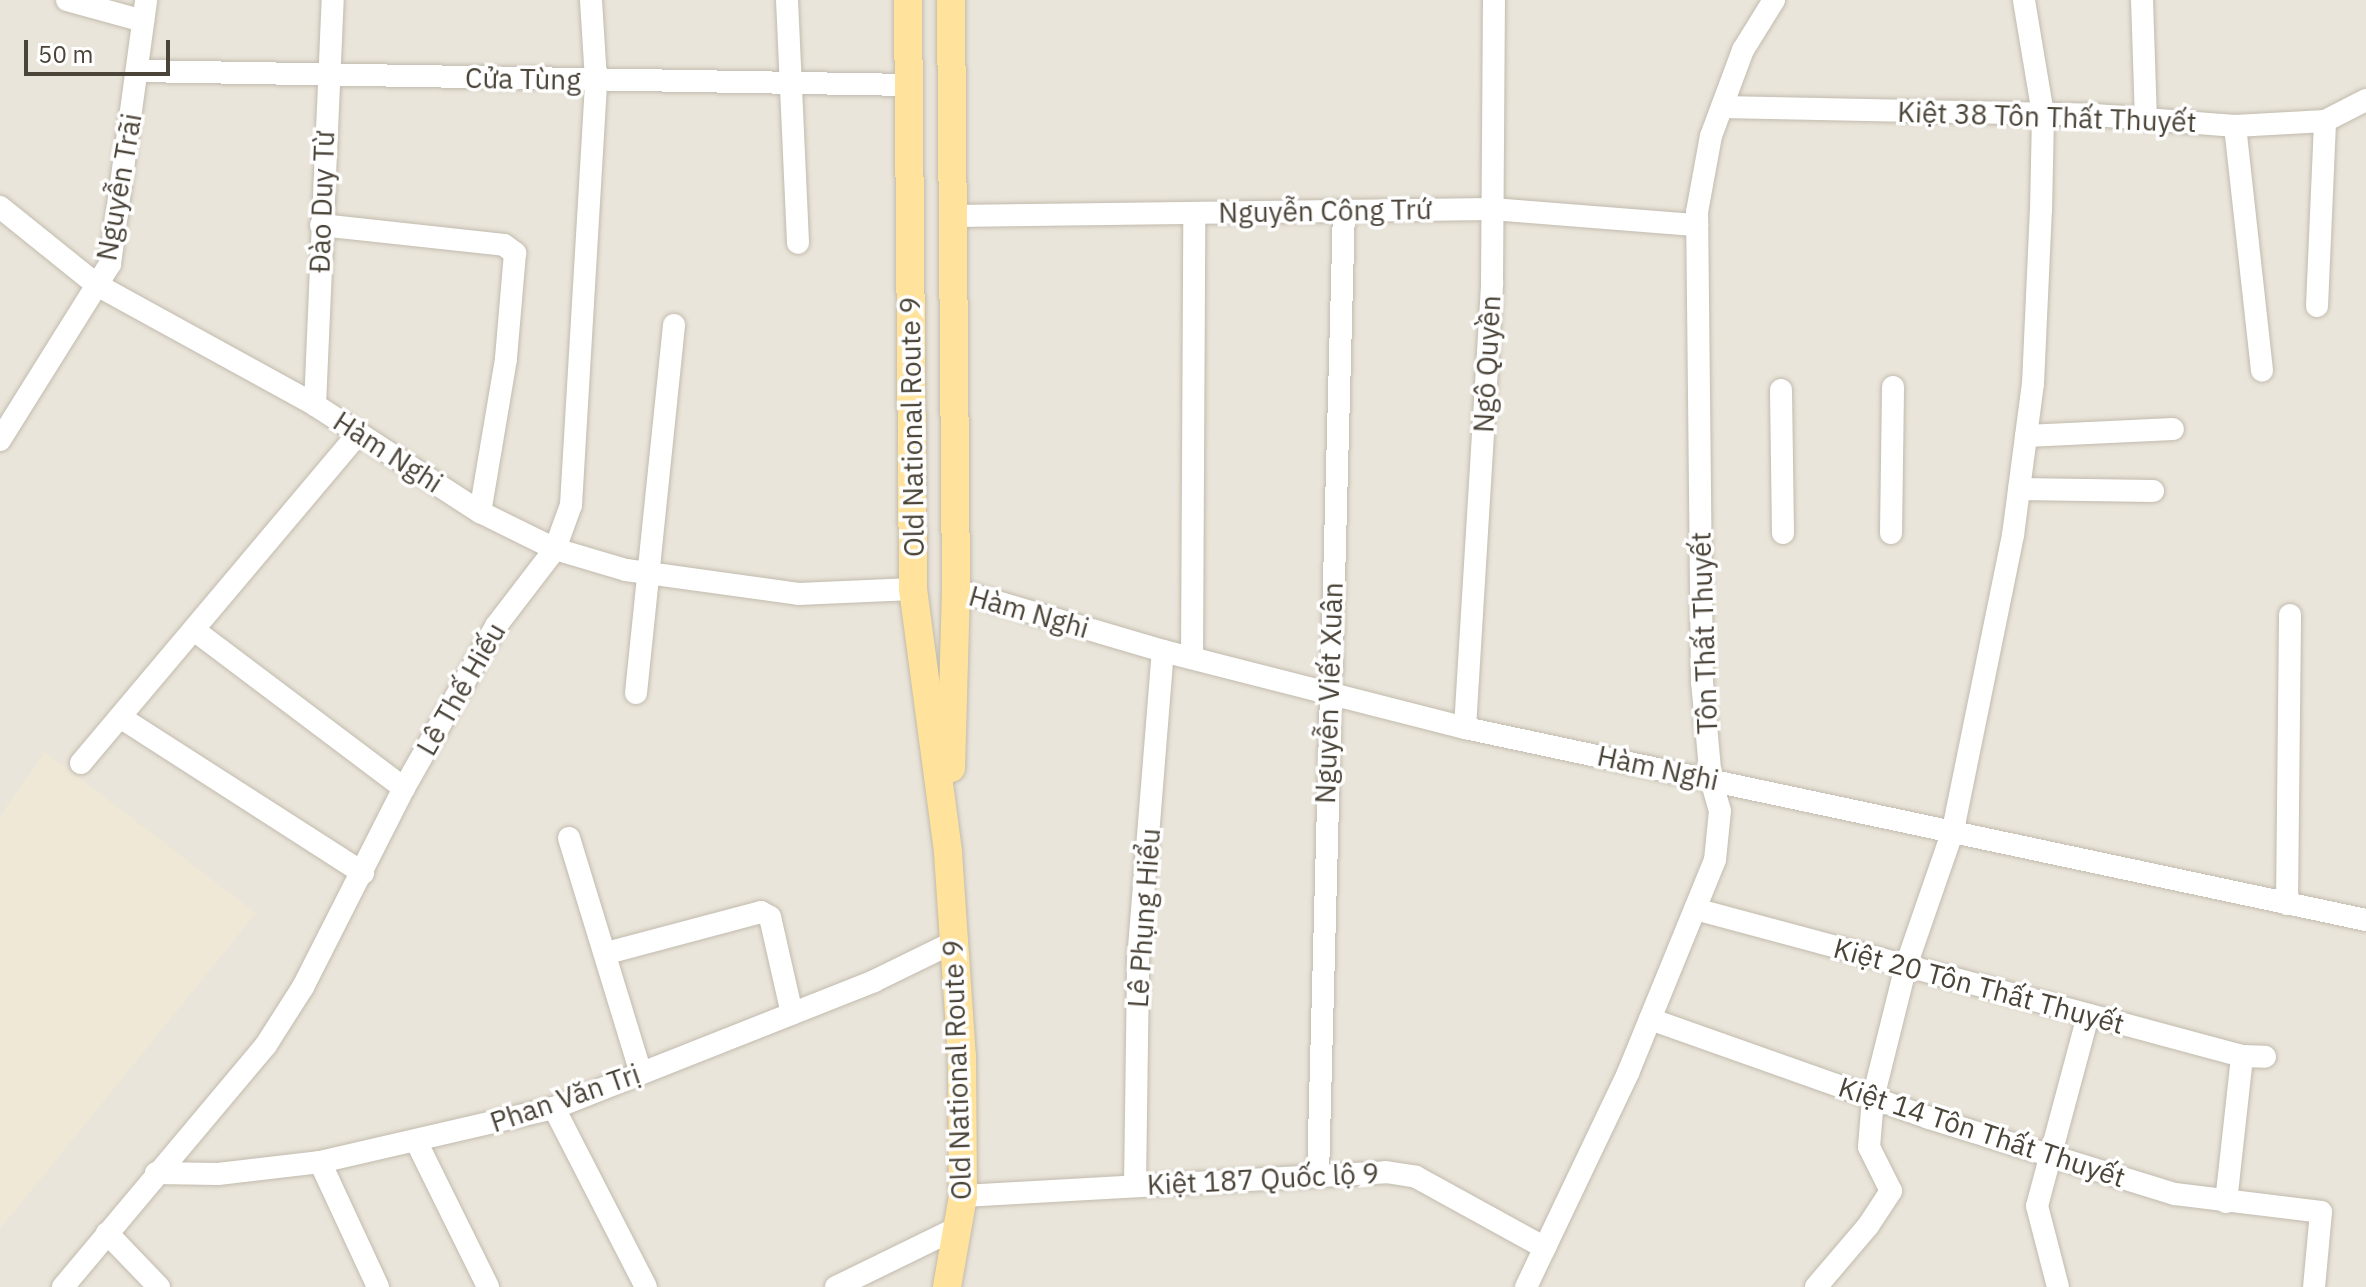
<!DOCTYPE html>
<html>
<head>
<meta charset="utf-8">
<style>
  body { margin:0 }
  #map { position:relative; width:2366px; height:1287px; overflow:hidden; background:#f6f3ec; font-family:"IBM Plex Sans",sans-serif }
  div>[style] { position:absolute }
  .residential>* { inset:0; background:#eae5da; transform-origin:0 0 }
  .education>* { inset:0; background:#efe8d6 }
  .roads { filter:drop-shadow(0 0 2px #c2bbae) drop-shadow(0 0 2px #c2bbae) }
  .minor>* { height:22px; margin:-11px; padding:0 11px; transform-origin:11px; border-radius:11px; background:#fff }
  .major>* { height:28px; margin:-14px; padding:0 14px; transform-origin:14px; border-radius:14px; background:#ffe39c }
  span { translate:-50% -50%; white-space:nowrap; text-align:center; line-height:1.15; -webkit-text-stroke:7px #fff; paint-order:stroke }
  .street-label { font-size:28px; color:#4b4439 }
  .scale { position:absolute; left:24px; top:40px; width:146px; height:36px; box-sizing:border-box; border:4px solid #4b4439; border-top:0; padding-left:10px; font-size:24px; line-height:28px; white-space:nowrap; color:#4b4439; -webkit-text-stroke:6px #fff; paint-order:stroke }
</style>
</head>
<body>
<div id="map">
  <div class="residential">
    <i style="left:0;top:0;width:2366px;height:1287px"></i>
  </div>
  <div class="education">
    <i style="clip-path:polygon(45px 752px,256px 913px,0 1229px,0 816px)"></i>
  </div>
  <div class="roads">
    <div class="minor">
      <i style="left:67px;top:0;width:79px;rotate:15.4deg"></i>
      <i style="left:787px;top:0;width:243px;rotate:87.4deg"></i>
      <i style="left:2142px;top:0;width:119px;rotate:88.1deg"></i>
      <i style="left:138px;top:71px;width:771px;rotate:1.04deg"></i>
      <i style="left:1722px;top:107px;width:373px;rotate:1.2deg"></i>
      <i style="left:2095px;top:115px;width:140px;rotate:4.5deg"></i>
      <i style="left:2235px;top:126px;width:90px;rotate:-3.2deg"></i>
      <i style="left:2325px;top:121px;width:46px;rotate:-27.1deg"></i>
      <i style="left:2235px;top:126px;width:246px;rotate:83.7deg"></i>
      <i style="left:0;top:207px;width:124px;rotate:38.8deg"></i>
      <i style="left:97px;top:285px;width:249px;rotate:28.8deg"></i>
      <i style="left:315px;top:405px;width:197px;rotate:33deg"></i>
      <i style="left:480px;top:512px;width:84px;rotate:26.3deg"></i>
      <i style="left:555px;top:549px;width:74px;rotate:16.5deg"></i>
      <i style="left:626px;top:570px;width:174px;rotate:7.9deg"></i>
      <i style="left:798px;top:594px;width:115px;rotate:-2.5deg"></i>
      <i style="left:953px;top:216px;width:539px;rotate:-0.74deg"></i>
      <i style="left:1492px;top:209px;width:206px;rotate:4.5deg"></i>
      <i style="left:321px;top:225px;width:184px;rotate:6.2deg"></i>
      <i style="left:504px;top:245px;width:14px;rotate:36deg"></i>
      <i style="left:515px;top:253px;width:106px;rotate:94.9deg"></i>
      <i style="left:506px;top:359px;width:155px;rotate:99.6deg"></i>
      <i style="left:2317px;top:306px;width:185px;rotate:-87.5deg"></i>
      <i style="left:1781px;top:390px;width:143px;rotate:89.2deg"></i>
      <i style="left:315px;top:405px;width:405px;rotate:-87.5deg"></i>
      <i style="left:2026px;top:436px;width:147px;rotate:-2.7deg"></i>
      <i style="left:0;top:440px;width:208px;rotate:-58deg"></i>
      <i style="left:110px;top:264px;width:266px;rotate:-82.2deg"></i>
      <i style="left:2019px;top:489px;width:134px;rotate:0.9deg"></i>
      <i style="left:1891px;top:533px;width:146px;rotate:-89.2deg"></i>
      <i style="left:956px;top:590px;width:216px;rotate:16.4deg"></i>
      <i style="left:1163px;top:651px;width:312px;rotate:14.3deg"></i>
      <i style="left:1465px;top:728px;width:921px;rotate:12.03deg"></i>
      <i style="left:194px;top:630px;width:263px;rotate:37deg"></i>
      <i style="left:1192px;top:658px;width:445px;rotate:-89.7deg"></i>
      <i style="left:636px;top:693px;width:370px;rotate:-84.1deg"></i>
      <i style="left:120px;top:717px;width:289px;rotate:32.7deg"></i>
      <i style="left:1465px;top:728px;width:447px;rotate:-86.5deg"></i>
      <i style="left:1492px;top:282px;width:282px;rotate:-89.6deg"></i>
      <i style="left:81px;top:763px;width:431px;rotate:-49.9deg"></i>
      <i style="left:569px;top:838px;width:246px;rotate:73deg"></i>
      <i style="left:2287px;top:904px;width:289px;rotate:-89.4deg"></i>
      <i style="left:1695px;top:909px;width:566px;rotate:15.04deg"></i>
      <i style="left:2242px;top:1056px;width:23px;rotate:2deg"></i>
      <i style="left:607px;top:953px;width:159px;rotate:-14.9deg"></i>
      <i style="left:761px;top:912px;width:10px;rotate:29deg"></i>
      <i style="left:770px;top:917px;width:99px;rotate:77.2deg"></i>
      <i style="left:1650px;top:1019px;width:296px;rotate:19.5deg"></i>
      <i style="left:1929px;top:1118px;width:257px;rotate:17.2deg"></i>
      <i style="left:2175px;top:1194px;width:147px;rotate:7deg"></i>
      <i style="left:2321px;top:1212px;width:75px;rotate:95.3deg"></i>
      <i style="left:554px;top:1108px;width:201px;rotate:62.8deg"></i>
      <i style="left:416px;top:1141px;width:163px;rotate:63.7deg"></i>
      <i style="left:320px;top:1162px;width:138px;rotate:65.1deg"></i>
      <i style="left:156px;top:1173px;width:62px;rotate:0.9deg"></i>
      <i style="left:218px;top:1174px;width:103px;rotate:-6.7deg"></i>
      <i style="left:320px;top:1162px;width:240px;rotate:-13deg"></i>
      <i style="left:554px;top:1108px;width:344px;rotate:-21.6deg"></i>
      <i style="left:874px;top:981px;width:89px;rotate:-26deg"></i>
      <i style="left:1318px;top:1176px;width:965px;rotate:-88.46deg"></i>
      <i style="left:1135px;top:1185px;width:225px;rotate:-89.2deg"></i>
      <i style="left:1138px;top:960px;width:310px;rotate:-85.4deg"></i>
      <i style="left:963px;top:1196px;width:424px;rotate:-3.2deg"></i>
      <i style="left:1386px;top:1172px;width:30px;rotate:9deg"></i>
      <i style="left:1416px;top:1177px;width:147px;rotate:28.8deg"></i>
      <i style="left:2226px;top:1202px;width:147px;rotate:-83.7deg"></i>
      <i style="left:107px;top:1233px;width:75px;rotate:46.1deg"></i>
      <i style="left:63px;top:1287px;width:316px;rotate:-50deg"></i>
      <i style="left:266px;top:1045px;width:69px;rotate:-57.5deg"></i>
      <i style="left:303px;top:987px;width:223px;rotate:-63.1deg"></i>
      <i style="left:404px;top:788px;width:186px;rotate:-60.4deg"></i>
      <i style="left:496px;top:626px;width:97px;rotate:-52.5deg"></i>
      <i style="left:555px;top:549px;width:47px;rotate:-70deg"></i>
      <i style="left:571px;top:505px;width:426px;rotate:-86.6deg"></i>
      <i style="left:596px;top:80px;width:80px;rotate:-93.6deg"></i>
      <i style="left:836px;top:1287px;width:137px;rotate:-26deg"></i>
      <i style="left:1526px;top:1287px;width:237px;rotate:-64.5deg"></i>
      <i style="left:1628px;top:1073px;width:230px;rotate:-67.8deg"></i>
      <i style="left:1715px;top:860px;width:49px;rotate:-84.2deg"></i>
      <i style="left:1720px;top:811px;width:32px;rotate:-106deg"></i>
      <i style="left:1711px;top:780px;width:98px;rotate:-95.2deg"></i>
      <i style="left:1702px;top:682px;width:470px;rotate:-90.6deg"></i>
      <i style="left:1697px;top:212px;width:77px;rotate:-79.6deg"></i>
      <i style="left:1711px;top:136px;width:92px;rotate:-69.6deg"></i>
      <i style="left:1743px;top:50px;width:59px;rotate:-58.2deg"></i>
      <i style="left:1816px;top:1287px;width:80px;rotate:-49.6deg"></i>
      <i style="left:1868px;top:1226px;width:42px;rotate:-56.7deg"></i>
      <i style="left:1891px;top:1191px;width:49px;rotate:-116.6deg"></i>
      <i style="left:1869px;top:1147px;width:49px;rotate:-85.3deg"></i>
      <i style="left:1873px;top:1098px;width:136px;rotate:-76deg"></i>
      <i style="left:1906px;top:966px;width:144px;rotate:-70.9deg"></i>
      <i style="left:1953px;top:830px;width:301px;rotate:-78.5deg"></i>
      <i style="left:2013px;top:535px;width:152px;rotate:-82.5deg"></i>
      <i style="left:2033px;top:384px;width:173px;rotate:-87.4deg"></i>
      <i style="left:2041px;top:211px;width:97px;rotate:-88.8deg"></i>
      <i style="left:2043px;top:114px;width:116px;rotate:-99.5deg"></i>
      <i style="left:2058px;top:1287px;width:84px;rotate:-104.5deg"></i>
      <i style="left:2037px;top:1206px;width:198px;rotate:-75deg"></i>
    </div>
    <div class="major">
      <i style="left:908px;top:0;width:589px;rotate:89.51deg"></i>
      <i style="left:913px;top:589px;width:266px;rotate:82.4deg"></i>
      <i style="left:948px;top:853px;width:203px;rotate:86.1deg"></i>
      <i style="left:962px;top:1056px;width:140px;rotate:89.6deg"></i>
      <i style="left:963px;top:1196px;width:92px;rotate:100deg"></i>
      <i style="left:951px;top:768px;width:178px;rotate:-88.4deg"></i>
      <i style="left:956px;top:590px;width:590px;rotate:-90.49deg"></i>
    </div>
  </div>
  <div class="street-label">
    <span style="left:523px;top:79px;rotate:1deg">Cửa Tùng</span>
    <span style="left:2047px;top:117px;rotate:2deg">Kiệt 38 Tôn Thất Thuyết</span>
    <span style="left:119px;top:187px;rotate:-80deg">Nguyễn Trãi</span>
    <span style="left:322px;top:202px;rotate:-88deg">Đào Duy Từ</span>
    <span style="left:1325px;top:211px;rotate:-1deg">Nguyễn Công Trứ</span>
    <span style="left:1487px;top:364px;rotate:-87deg">Ngô Quyền</span>
    <span style="left:912px;top:427px;rotate:-91deg">Old National Route 9</span>
    <span style="left:388px;top:452px;rotate:33deg">Hàm Nghi</span>
    <span style="left:1029px;top:612px;rotate:16deg">Hàm Nghi</span>
    <span style="left:1704px;top:633px;rotate:-92deg">Tôn Thất Thuyết</span>
    <span style="left:461px;top:689px;rotate:-60deg">Lê Thế Hiếu</span>
    <span style="left:1329px;top:693px;rotate:-88deg">Nguyễn Viết Xuân</span>
    <span style="left:1658px;top:768px;rotate:12deg">Hàm Nghi</span>
    <span style="left:1144px;top:918px;rotate:-86deg">Lê Phụng Hiểu</span>
    <span style="left:1979px;top:986px;rotate:15deg">Kiệt 20 Tôn Thất Thuyết</span>
    <span style="left:957px;top:1070px;rotate:-92deg">Old National Route 9</span>
    <span style="left:565px;top:1098px;rotate:-19deg">Phan Văn Trị</span>
    <span style="left:1982px;top:1132px;rotate:18deg">Kiệt 14 Tôn Thất Thuyết</span>
    <span style="left:1263px;top:1179px;rotate:-3deg">Kiệt 187 Quốc lộ 9</span>
  </div>
  <div class="scale">50 m</div>
</div>
</body>
</html>
